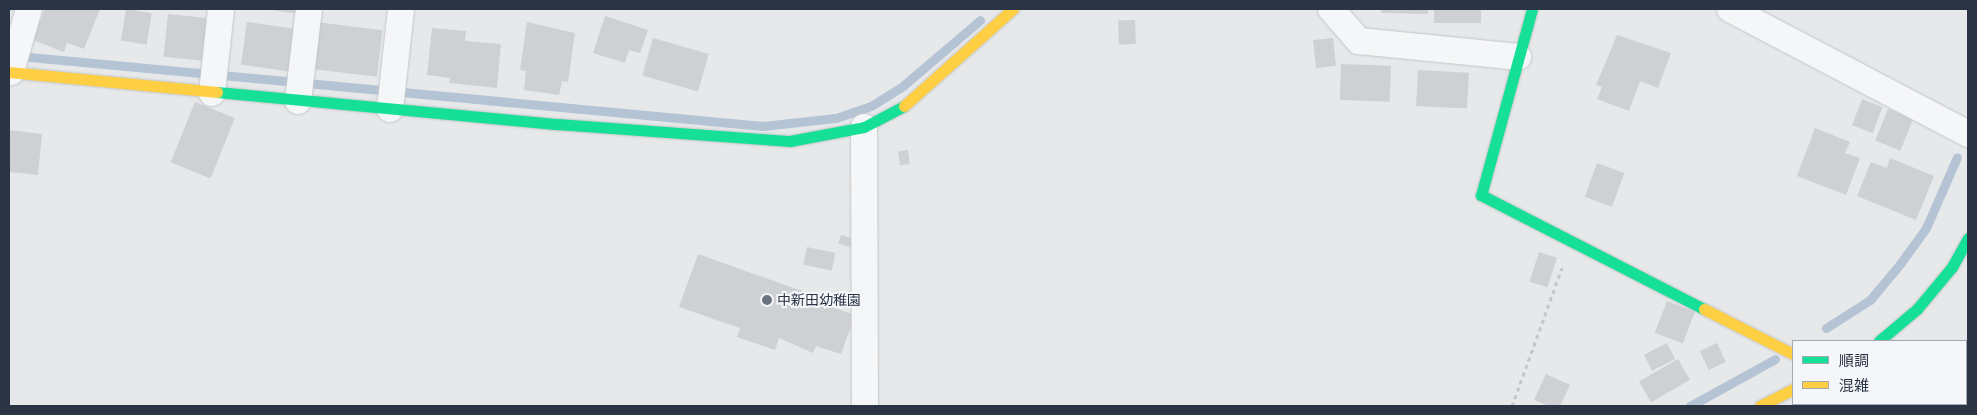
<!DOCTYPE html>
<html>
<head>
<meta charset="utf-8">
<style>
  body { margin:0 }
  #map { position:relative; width:1977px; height:415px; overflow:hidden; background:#e6e8ea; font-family:"Work Sans","Noto Sans JP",sans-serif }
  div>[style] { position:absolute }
  .stream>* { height:9px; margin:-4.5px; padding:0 4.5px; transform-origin:4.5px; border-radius:4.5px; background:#b4c4d5 }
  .building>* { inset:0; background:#ced0d3; transform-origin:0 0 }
  .path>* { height:3px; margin-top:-1.5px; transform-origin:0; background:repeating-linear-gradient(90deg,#c5c6ca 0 4px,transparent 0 8px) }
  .roads { filter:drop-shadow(0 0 1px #c4c6c8) drop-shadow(0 0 1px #c4c6c8) }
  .street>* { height:26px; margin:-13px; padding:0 13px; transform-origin:13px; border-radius:13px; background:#f5f6f7 }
  .fast>* { height:11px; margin:-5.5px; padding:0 5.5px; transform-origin:5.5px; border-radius:5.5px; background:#16e098 }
  .slow>* { height:11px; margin:-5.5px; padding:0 5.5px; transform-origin:5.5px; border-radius:5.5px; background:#ffcf43 }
  .dots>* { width:14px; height:14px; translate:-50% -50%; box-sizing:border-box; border:2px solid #f4f6f9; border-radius:50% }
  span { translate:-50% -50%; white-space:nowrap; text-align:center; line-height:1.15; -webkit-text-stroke:4px #f4f6f9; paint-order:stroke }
  .poi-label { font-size:14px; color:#2b3445 }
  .left { translate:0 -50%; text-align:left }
  .frame { position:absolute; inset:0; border:10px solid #2b3445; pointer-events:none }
  .legend { position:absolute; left:1792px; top:340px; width:175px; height:65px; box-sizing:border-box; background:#f4f6f9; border:1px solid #a4a8b1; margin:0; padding:6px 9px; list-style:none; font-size:15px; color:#2b3445 }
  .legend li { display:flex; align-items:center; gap:10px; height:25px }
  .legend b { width:25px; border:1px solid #a4a8b1 }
</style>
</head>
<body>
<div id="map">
  <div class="stream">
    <i style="left:19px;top:56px;width:747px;rotate:5.37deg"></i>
    <i style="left:763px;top:126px;width:73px;rotate:-6.3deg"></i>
    <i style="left:836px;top:118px;width:37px;rotate:-19deg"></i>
    <i style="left:871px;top:106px;width:39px;rotate:-32deg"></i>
    <i style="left:904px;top:85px;width:100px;rotate:-40.5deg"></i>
    <i style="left:1826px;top:328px;width:52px;rotate:-32.5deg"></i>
    <i style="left:1870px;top:300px;width:47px;rotate:-50.2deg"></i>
    <i style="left:1900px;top:264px;width:44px;rotate:-54.2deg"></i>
    <i style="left:1926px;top:228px;width:77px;rotate:-66.4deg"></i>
    <i style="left:1690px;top:406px;width:97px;rotate:-28.9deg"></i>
  </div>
  <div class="building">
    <i style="clip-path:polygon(45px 9px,100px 9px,84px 49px,67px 43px,64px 52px,33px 40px)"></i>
    <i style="left:126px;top:9px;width:26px;height:32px;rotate:9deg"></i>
    <i style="clip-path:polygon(265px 9px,300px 9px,299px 14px)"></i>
    <i style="clip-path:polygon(1381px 9px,1428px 9px,1428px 14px,1381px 13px)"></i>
    <i style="left:1434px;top:9px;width:47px;height:14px"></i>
    <i style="left:168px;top:14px;width:44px;height:43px;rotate:6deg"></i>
    <i style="clip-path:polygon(605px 16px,648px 30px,640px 53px,629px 50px,625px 63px,593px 53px)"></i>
    <i style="left:1135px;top:20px;width:24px;height:17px;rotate:88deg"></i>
    <i style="left:247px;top:22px;width:51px;height:43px;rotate:8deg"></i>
    <i style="left:316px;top:22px;width:67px;height:47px;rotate:7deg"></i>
    <i style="clip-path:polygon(527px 22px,575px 33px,568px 82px,562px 81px,559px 95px,524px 90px,526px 71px,520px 70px)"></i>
    <i style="clip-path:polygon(432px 28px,466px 31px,465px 41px,501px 44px,497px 88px,449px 83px,450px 78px,427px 75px)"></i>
    <i style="clip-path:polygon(1617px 35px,1671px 53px,1658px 88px,1640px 81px,1629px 111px,1597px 99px,1602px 87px,1596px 85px)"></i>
    <i style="left:653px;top:38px;width:58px;height:39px;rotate:16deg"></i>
    <i style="left:1333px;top:38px;width:28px;height:20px;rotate:84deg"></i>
    <i style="left:1341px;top:64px;width:50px;height:36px;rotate:2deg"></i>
    <i style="left:1418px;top:70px;width:51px;height:36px;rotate:3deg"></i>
    <i style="left:1862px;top:99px;width:22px;height:28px;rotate:21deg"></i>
    <i style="left:195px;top:102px;width:43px;height:65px;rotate:22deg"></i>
    <i style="left:1888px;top:109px;width:27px;height:34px;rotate:22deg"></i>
    <i style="clip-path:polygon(1815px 128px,1850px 142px,1845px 153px,1860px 158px,1846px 195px,1797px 176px)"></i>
    <i style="clip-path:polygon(9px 130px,42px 134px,38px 175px,10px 172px)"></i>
    <i style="left:908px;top:150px;width:14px;height:10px;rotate:82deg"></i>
    <i style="clip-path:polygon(1890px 158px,1934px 176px,1916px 220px,1857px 196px,1871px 162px,1887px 168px)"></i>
    <i style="left:1597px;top:163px;width:29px;height:36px;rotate:20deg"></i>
    <i style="left:841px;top:235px;width:16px;height:9px;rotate:18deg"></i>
    <i style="left:807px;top:247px;width:29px;height:18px;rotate:12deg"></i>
    <i style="left:1539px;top:252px;width:19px;height:31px;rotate:18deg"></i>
    <i style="clip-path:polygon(698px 254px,825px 299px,823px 304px,855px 315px,841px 354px,816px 346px,813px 353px,779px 338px,775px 350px,737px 337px,740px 328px,679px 307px)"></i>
    <i style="left:1667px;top:301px;width:30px;height:34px;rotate:21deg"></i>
    <i style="left:1667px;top:343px;width:18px;height:26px;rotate:63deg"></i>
    <i style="left:1717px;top:343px;width:21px;height:19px;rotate:65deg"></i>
    <i style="left:1678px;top:359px;width:24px;height:45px;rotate:60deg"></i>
    <i style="clip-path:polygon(1546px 374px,1570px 385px,1560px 406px,1549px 406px,1534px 400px)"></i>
  </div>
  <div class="path">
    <i style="left:1512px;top:406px;width:147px;rotate:-70.1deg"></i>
  </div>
  <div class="roads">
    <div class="street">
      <i style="left:1331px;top:9px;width:43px;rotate:48.8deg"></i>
      <i style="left:1359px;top:41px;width:160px;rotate:5.7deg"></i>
      <i style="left:1730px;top:9px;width:269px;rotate:27.7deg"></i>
      <i style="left:11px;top:72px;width:66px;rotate:-74.1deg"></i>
      <i style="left:212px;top:93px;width:84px;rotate:-83.9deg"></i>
      <i style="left:298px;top:101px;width:93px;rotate:-83.2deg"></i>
      <i style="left:390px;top:109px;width:101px;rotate:-83.7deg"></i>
      <i style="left:864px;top:127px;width:279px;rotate:89.8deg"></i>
    </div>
    <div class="fast">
      <i style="left:1532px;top:9px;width:193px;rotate:105.3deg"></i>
      <i style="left:1481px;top:195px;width:250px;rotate:27.1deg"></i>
      <i style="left:217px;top:92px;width:342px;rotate:5.4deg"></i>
      <i style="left:557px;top:124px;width:234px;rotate:4.2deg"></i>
      <i style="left:790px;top:141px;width:75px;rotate:-10.7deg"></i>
      <i style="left:864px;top:127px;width:45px;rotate:-27.7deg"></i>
      <i style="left:1879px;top:341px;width:50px;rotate:-40.1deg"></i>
      <i style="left:1917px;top:309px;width:55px;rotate:-50.2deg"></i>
      <i style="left:1952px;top:267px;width:33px;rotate:-61deg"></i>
      <i style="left:1966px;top:370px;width:4px;rotate:-56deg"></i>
      <i style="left:1894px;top:406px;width:5px;rotate:-22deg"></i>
      <i style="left:1920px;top:406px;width:4px;rotate:-27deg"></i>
    </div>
    <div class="slow">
      <i style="left:9px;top:72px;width:209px;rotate:5.5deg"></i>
      <i style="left:904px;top:106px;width:146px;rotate:-41.7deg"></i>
      <i style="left:1704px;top:309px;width:100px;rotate:26.8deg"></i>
      <i style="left:1760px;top:406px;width:37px;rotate:-27deg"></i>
    </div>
  </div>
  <div class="dots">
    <i style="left:767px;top:300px;background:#6c737f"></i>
  </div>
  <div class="poi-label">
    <span class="left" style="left:777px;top:300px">中新田幼稚園</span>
  </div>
  <div class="frame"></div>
  <ul class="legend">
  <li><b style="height:6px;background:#16e098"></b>順調</li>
  <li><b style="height:6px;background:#ffcf43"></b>混雑</li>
  </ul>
</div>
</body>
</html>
